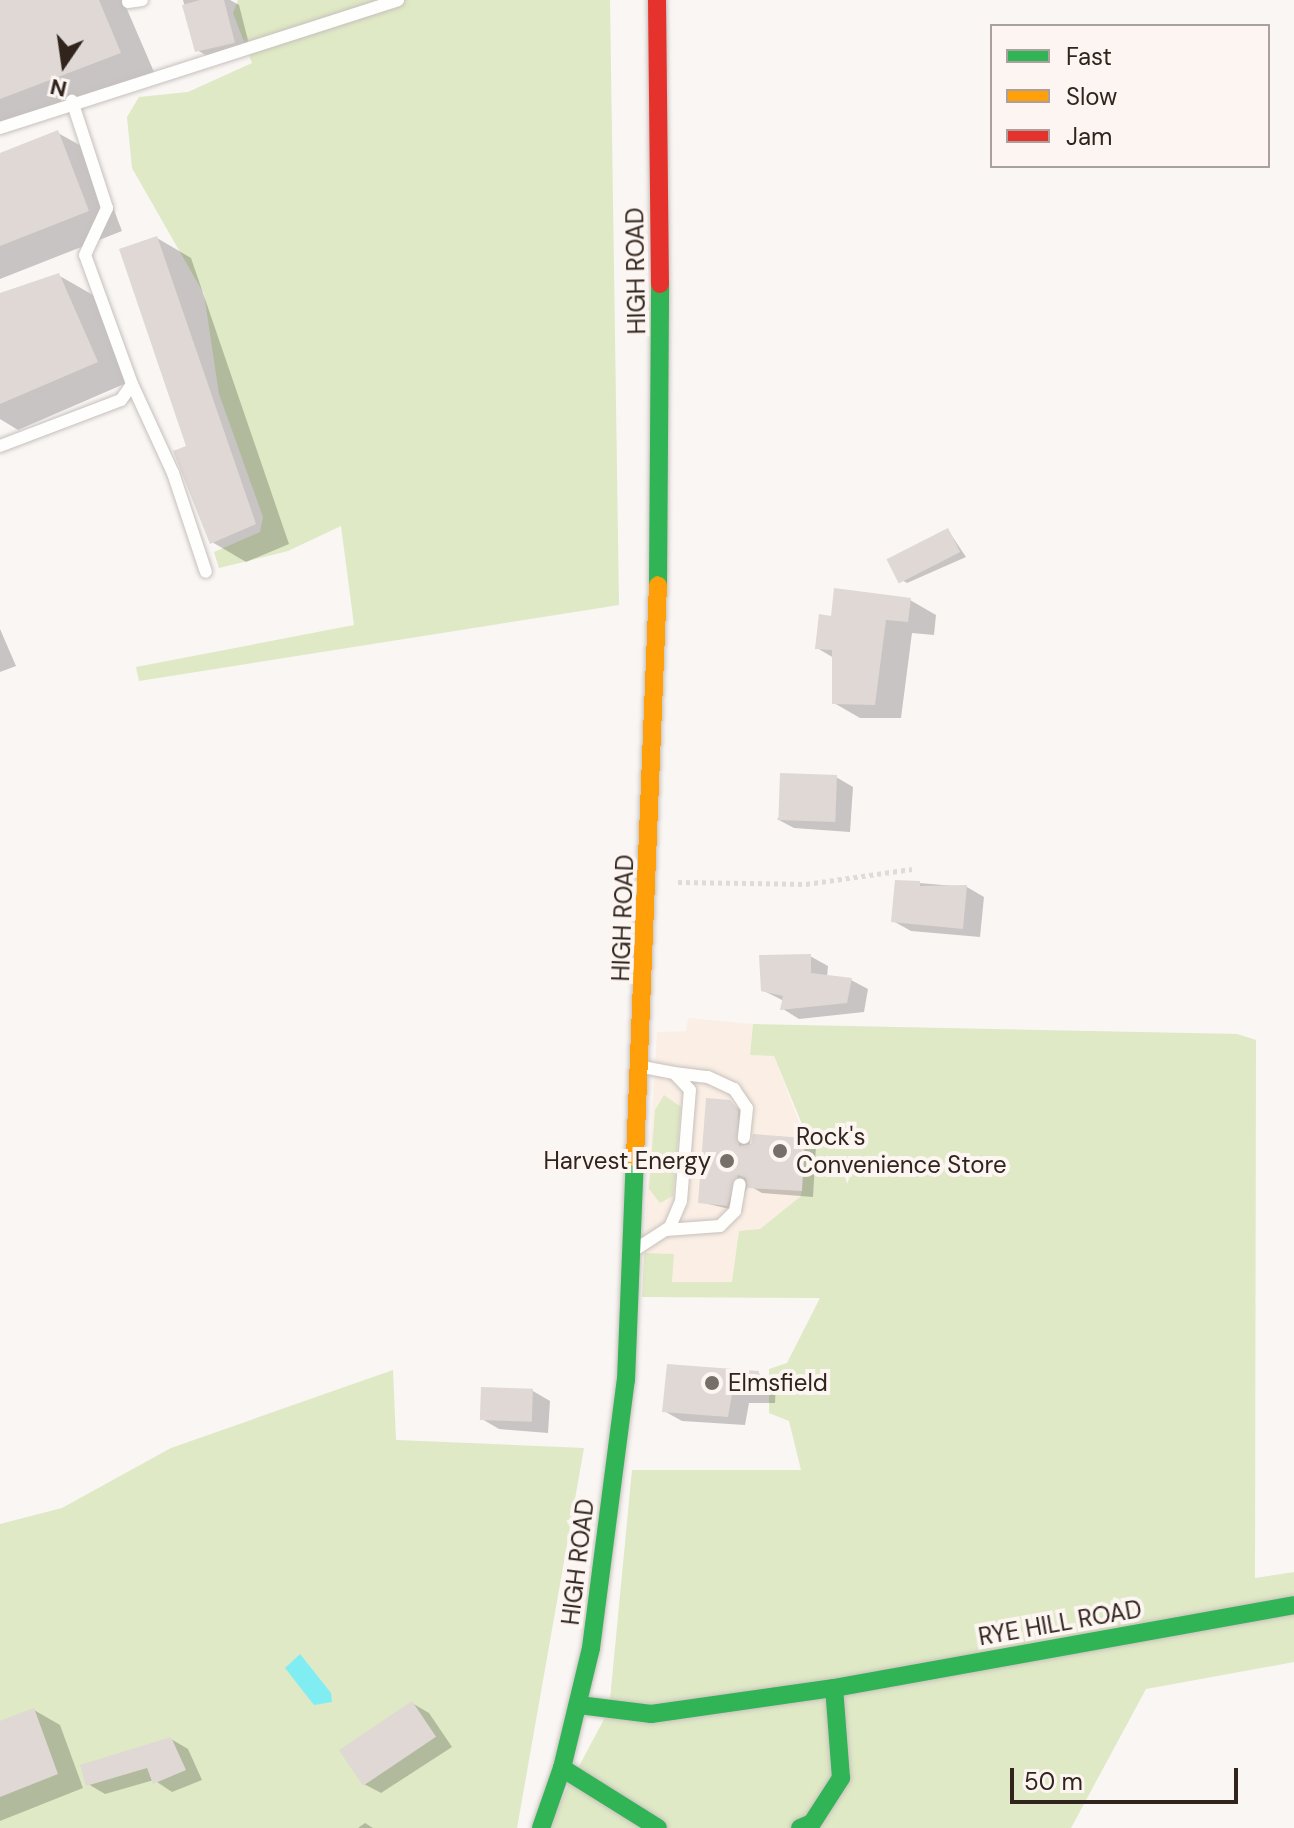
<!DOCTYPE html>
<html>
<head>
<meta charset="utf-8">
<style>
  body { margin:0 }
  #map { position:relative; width:1294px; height:1828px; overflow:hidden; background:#f9f6f4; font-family:"DM Sans",sans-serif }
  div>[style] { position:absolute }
  .commercial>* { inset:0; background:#fbefe5 }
  .green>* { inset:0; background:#dfe9c5 }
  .water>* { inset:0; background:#80edf3 }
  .shadow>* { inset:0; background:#0003 }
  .building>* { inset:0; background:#dfd8d4; transform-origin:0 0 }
  .path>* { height:5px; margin-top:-2.5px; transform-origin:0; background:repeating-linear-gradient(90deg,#dddcda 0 4px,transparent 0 8px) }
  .roads { filter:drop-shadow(0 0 2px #c7c0bc) drop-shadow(0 0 2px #c7c0bc) }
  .lane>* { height:12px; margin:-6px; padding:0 6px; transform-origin:6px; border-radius:6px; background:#fefefd }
  .fast>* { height:18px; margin:-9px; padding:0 9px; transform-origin:9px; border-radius:9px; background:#30b455 }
  .slow>* { height:18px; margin:-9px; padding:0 9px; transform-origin:9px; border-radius:9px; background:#ff9f0a }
  .jam>* { height:18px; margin:-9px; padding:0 9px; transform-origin:9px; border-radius:9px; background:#e5322d }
  .dots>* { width:22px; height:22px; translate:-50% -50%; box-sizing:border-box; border:4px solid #fcf5f1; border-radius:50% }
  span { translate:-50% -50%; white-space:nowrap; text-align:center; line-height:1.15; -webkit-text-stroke:8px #fcf5f1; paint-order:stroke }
  .street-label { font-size:24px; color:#30241d }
  .poi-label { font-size:24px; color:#30241d }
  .left { translate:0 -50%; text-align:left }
  .right { translate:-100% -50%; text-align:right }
  .legend { position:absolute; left:990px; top:24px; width:280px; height:144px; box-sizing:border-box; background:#fcf5f1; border:2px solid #aaa19c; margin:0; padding:10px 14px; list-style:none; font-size:24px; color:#30241d }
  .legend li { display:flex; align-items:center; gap:16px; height:40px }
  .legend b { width:40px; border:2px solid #aaa19c }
  .north { position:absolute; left:24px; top:24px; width:80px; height:80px; -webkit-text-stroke:6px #fcf5f1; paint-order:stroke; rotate:193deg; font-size:22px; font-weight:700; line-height:32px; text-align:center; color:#30241d }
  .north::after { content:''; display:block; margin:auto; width:28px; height:36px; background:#30241d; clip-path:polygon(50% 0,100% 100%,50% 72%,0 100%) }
  .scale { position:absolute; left:1010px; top:1768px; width:228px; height:36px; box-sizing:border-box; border:4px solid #30241d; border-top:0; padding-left:10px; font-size:24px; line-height:28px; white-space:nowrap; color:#30241d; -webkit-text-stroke:6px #fcf5f1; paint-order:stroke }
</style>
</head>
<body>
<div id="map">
  <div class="commercial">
    <i style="clip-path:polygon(688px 1018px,753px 1024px,750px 1054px,774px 1056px,805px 1138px,801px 1197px,760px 1229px,733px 1282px,672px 1282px,644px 1253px,657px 1032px,686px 1031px)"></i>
  </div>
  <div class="green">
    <i style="clip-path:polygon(238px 0,610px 0,619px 605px,139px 681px,136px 667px,354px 625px,341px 526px,288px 551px,219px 568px,214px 552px,260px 532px,263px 517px,219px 394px,204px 294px,132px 168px,127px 117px,139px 97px,188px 92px,252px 63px,233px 13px)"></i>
    <i style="clip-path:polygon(753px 1024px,1237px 1034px,1256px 1040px,1255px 1578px,1294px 1572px,1294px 1662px,1146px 1689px,1071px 1828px,546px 1828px,609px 1710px,632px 1470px,801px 1470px,789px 1421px,769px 1413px,769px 1369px,787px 1363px,820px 1298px,642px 1297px,644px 1253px,674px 1254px,672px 1282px,732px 1282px,739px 1231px,760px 1229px,801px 1196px,802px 1124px,774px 1056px,750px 1055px)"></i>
    <i style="clip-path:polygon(664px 1095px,681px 1107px,673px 1196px,660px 1203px,649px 1189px,655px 1110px)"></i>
    <i style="clip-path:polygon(393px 1370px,396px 1440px,584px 1448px,517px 1828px,0 1828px,0 1524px,62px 1508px,171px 1448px)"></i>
  </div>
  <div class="water">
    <i style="clip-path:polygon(300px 1654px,331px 1693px,332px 1702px,314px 1705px,285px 1668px)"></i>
  </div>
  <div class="shadow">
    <i style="clip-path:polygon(0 0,123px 0,154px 72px,0 131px)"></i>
    <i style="clip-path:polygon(183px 0,230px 0,239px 5px,251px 52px,214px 60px,197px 50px)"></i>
    <i style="clip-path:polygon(58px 133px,92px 152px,122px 231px,0 279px,0 155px)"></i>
    <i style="clip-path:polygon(157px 238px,191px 258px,289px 544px,246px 562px,212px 542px,189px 447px)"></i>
    <i style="clip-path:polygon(58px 275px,93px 295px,131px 381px,18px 430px,0 419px,0 295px)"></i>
    <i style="clip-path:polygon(948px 530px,966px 557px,907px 583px,899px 578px)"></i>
    <i style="clip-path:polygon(910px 600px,936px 615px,934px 635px,912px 633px,901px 718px,860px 718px,834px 703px,834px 658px,817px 648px,832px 618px)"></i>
    <i style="clip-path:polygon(0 629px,16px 666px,0 672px)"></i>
    <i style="clip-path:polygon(836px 777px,853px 787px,850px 832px,794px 828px,777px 819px)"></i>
    <i style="clip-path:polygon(919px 883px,967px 887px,984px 897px,980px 937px,911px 931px,893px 921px)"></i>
    <i style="clip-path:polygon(810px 956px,828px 966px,827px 977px,851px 980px,868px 989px,864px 1012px,799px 1019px,783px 1009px,784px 1001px,762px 990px)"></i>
    <i style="clip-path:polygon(730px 1102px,749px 1118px,750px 1151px,805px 1140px,816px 1146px,813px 1197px,762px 1193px,748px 1185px,738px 1211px,700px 1202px)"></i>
    <i style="clip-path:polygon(758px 1373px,776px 1383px,775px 1403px,749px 1403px,745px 1425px,682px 1421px,664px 1411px)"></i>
    <i style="clip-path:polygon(533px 1391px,550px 1401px,548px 1433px,499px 1429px,482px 1419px)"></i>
    <i style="clip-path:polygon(412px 1703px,429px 1713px,452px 1747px,381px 1793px,364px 1784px)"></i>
    <i style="clip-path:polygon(34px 1710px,60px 1725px,83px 1788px,0 1821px,0 1722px)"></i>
    <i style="clip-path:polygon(171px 1739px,188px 1749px,202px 1780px,172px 1792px,154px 1780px,105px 1794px,88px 1784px)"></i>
    <i style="clip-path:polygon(365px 1823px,373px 1828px,358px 1828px)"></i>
  </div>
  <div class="building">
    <i style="clip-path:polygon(0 0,99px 0,121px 53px,0 99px)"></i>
    <i style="clip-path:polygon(200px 0,224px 0,235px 43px,195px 52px,182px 5px)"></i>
    <i style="clip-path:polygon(58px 130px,89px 211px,0 246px,0 153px)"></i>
    <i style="clip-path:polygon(157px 236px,256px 524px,210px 544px,173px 451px,186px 446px,119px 249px)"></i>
    <i style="clip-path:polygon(59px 273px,98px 362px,0 404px,0 293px)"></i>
    <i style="left:948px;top:528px;width:27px;height:69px;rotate:63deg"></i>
    <i style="clip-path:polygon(834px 588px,911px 598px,908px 622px,886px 620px,875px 705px,832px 704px,832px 650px,815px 649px,819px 614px,831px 616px)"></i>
    <i style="left:780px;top:773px;width:57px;height:47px;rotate:2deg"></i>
    <i style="clip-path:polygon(895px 880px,920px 881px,920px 886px,967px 885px,963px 929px,891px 922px)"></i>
    <i style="clip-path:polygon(811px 954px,811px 973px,852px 978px,847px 1003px,780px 1010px,783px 996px,761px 991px,759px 955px)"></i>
    <i style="clip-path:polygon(706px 1098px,730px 1100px,738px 1110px,739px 1146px,751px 1144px,753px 1134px,805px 1138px,802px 1191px,748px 1188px,746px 1178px,738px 1175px,727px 1206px,698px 1203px)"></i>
    <i style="clip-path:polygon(667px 1364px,759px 1371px,758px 1395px,732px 1394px,728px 1417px,662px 1412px)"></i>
    <i style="left:481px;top:1387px;width:52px;height:33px;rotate:2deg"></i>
    <i style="left:412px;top:1701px;width:43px;height:88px;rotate:56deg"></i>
    <i style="clip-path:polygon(34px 1708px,58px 1774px,0 1797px,0 1721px)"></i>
    <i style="clip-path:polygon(171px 1737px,186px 1770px,153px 1784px,147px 1768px,86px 1786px,80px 1765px)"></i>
  </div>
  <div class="path">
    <i style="left:678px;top:882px;width:128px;rotate:0.9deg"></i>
    <i style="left:806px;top:884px;width:107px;rotate:-8.1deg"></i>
  </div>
  <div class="roads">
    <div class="lane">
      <i style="left:128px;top:2px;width:14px;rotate:-8deg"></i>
      <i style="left:0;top:128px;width:418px;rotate:-17.8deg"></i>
      <i style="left:132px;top:384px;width:98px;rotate:65.3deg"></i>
      <i style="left:173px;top:473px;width:104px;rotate:71.6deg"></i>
      <i style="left:0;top:446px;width:129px;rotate:-20.8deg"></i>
      <i style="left:121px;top:400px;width:19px;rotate:-55deg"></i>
      <i style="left:132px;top:384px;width:137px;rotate:-110deg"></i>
      <i style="left:85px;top:255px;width:52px;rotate:-64.9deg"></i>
      <i style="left:107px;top:208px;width:113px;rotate:-108.1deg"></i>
      <i style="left:674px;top:1073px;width:34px;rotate:7deg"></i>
      <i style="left:708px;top:1077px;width:29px;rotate:25deg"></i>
      <i style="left:734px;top:1089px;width:23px;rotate:56deg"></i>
      <i style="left:747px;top:1108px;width:30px;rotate:96deg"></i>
      <i style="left:666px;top:1230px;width:54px;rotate:-4.2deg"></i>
      <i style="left:720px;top:1226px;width:21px;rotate:-45deg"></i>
      <i style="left:735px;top:1211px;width:27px;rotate:-80deg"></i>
      <i style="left:636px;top:1249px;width:40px;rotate:-32.9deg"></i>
      <i style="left:670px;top:1227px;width:28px;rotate:-67deg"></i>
      <i style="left:681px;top:1201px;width:111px;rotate:-85.4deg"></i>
      <i style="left:690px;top:1090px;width:23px;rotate:-133deg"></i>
      <i style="left:674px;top:1073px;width:31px;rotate:-169deg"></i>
    </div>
    <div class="fast">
      <i style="left:658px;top:585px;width:301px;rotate:-89.6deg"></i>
      <i style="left:579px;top:1705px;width:73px;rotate:7.1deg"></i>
      <i style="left:651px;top:1714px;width:185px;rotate:-8.1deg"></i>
      <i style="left:834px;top:1688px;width:467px;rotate:-10.2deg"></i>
      <i style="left:562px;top:1768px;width:113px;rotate:32deg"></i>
      <i style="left:541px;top:1828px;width:64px;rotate:-70.7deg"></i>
      <i style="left:562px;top:1768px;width:123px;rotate:-76.4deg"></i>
      <i style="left:591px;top:1648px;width:270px;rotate:-82.6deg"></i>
      <i style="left:626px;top:1380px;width:223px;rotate:-87.7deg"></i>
      <i style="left:800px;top:1828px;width:13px;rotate:-23deg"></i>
      <i style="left:812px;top:1823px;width:54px;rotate:-57.2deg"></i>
      <i style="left:841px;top:1778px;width:90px;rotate:-94.4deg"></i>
    </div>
    <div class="slow">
      <i style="left:635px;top:1157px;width:572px;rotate:-87.7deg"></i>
    </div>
    <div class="jam">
      <i style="left:657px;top:0;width:284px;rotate:89.4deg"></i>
    </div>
  </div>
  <div class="dots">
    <i style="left:780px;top:1151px;background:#766e68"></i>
    <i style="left:727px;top:1161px;background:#766e68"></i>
    <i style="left:712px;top:1383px;background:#766e68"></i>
  </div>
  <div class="street-label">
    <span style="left:636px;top:271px;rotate:-91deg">HIGH ROAD</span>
    <span style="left:623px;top:918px;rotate:-88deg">HIGH ROAD</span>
    <span style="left:578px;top:1562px;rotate:-83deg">HIGH ROAD</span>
    <span style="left:1060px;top:1623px;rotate:-10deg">RYE HILL ROAD</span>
  </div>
  <div class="poi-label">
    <span class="left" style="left:796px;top:1151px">Rock's<br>Convenience Store</span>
    <span class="right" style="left:711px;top:1161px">Harvest Energy</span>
    <span class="left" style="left:728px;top:1383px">Elmsfield</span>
  </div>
  <ul class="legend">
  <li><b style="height:10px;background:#30b455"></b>Fast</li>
  <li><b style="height:10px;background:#ff9f0a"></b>Slow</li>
  <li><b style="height:10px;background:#e5322d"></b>Jam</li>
  </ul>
  <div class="north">N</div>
  <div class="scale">50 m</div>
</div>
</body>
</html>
